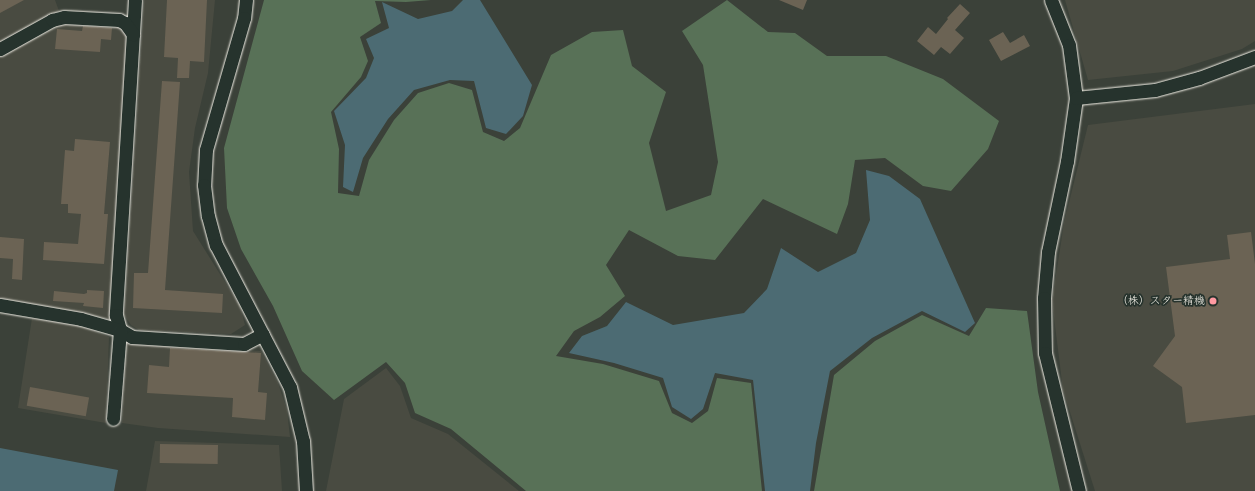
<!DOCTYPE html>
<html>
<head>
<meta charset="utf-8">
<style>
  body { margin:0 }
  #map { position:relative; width:1255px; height:491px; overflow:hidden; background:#3b4139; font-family:Kalam,"Klee One",sans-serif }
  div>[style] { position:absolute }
  .built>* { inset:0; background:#494b41 }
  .green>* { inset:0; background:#587157 }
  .water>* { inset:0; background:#4c6b73 }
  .building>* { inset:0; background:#6b6354; transform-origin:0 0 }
  .roads { filter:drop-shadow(0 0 1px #f4f1e8) drop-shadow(0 0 1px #f4f1e8) }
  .tertiary>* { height:13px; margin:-6.5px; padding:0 6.5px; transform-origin:6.5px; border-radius:6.5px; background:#26332d }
  .dots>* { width:11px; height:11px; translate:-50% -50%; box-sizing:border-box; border:2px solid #26332d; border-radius:50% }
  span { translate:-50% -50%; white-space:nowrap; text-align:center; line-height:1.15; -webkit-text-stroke:3.5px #26332d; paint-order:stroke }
  .poi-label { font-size:11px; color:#f4f1e8 }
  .right { translate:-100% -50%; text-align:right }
</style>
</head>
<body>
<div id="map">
  <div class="built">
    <i style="clip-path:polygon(0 0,55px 0,59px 11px,0 43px)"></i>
    <i style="clip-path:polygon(144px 0,215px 0,208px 73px,195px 128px,189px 172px,193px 231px,240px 306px,245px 325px,231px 334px,139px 330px,131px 325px,124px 315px)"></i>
    <i style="clip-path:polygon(1065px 0,1255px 0,1255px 41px,1242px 49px,1173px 71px,1088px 80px)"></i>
    <i style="clip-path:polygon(56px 24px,120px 28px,128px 38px,110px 319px,0 301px,0 55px)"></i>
    <i style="clip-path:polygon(1255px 104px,1255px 491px,1095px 491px,1063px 390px,1052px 301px,1064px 223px,1088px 125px)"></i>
    <i style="clip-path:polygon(32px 318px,80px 325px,109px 337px,106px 423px,18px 408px)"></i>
    <i style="clip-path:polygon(126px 342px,261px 351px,278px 383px,287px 410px,290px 437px,158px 428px,122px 423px)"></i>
    <i style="clip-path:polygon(386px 368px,400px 386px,411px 418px,448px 434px,519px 491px,326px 491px,344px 399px)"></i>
    <i style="clip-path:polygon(155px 441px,279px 445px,282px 491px,146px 491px)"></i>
  </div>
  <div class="green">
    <i style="clip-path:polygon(264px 0,431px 0,406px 2px,375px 1px,381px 23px,360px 37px,368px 61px,361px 77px,331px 112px,339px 149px,338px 193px,359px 196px,369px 160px,394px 120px,418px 93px,449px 83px,472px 90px,483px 132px,504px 141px,520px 128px,551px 55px,592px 32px,623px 30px,632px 66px,666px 92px,649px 143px,666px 211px,711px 195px,718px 162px,703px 65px,682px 31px,727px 0,768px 32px,795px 33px,827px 56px,886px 56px,943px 79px,999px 121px,988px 149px,951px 191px,923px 186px,885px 158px,855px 160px,848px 204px,837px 234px,763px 199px,715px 260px,678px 256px,629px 230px,606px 265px,625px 296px,600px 317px,574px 331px,556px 356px,603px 364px,659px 381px,672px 413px,692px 423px,708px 411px,717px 378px,751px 383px,762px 491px,526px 491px,451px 429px,415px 413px,405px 383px,386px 362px,334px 400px,302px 371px,273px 306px,241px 249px,227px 208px,224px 148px)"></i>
    <i style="clip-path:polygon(986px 308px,1027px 311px,1038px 392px,1060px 491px,814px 491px,834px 375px,875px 341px,922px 315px,969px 336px)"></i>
  </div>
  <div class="water">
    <i style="clip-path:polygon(463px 0,480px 0,532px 85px,523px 116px,506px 134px,486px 128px,474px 81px,450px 80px,414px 90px,388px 119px,363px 158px,353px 192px,343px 187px,345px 145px,334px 111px,366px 78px,374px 58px,366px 39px,389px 28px,382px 2px,418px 19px,452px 11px)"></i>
    <i style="clip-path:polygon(866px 170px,889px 176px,920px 199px,975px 323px,965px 332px,922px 311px,872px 338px,830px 371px,816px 443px,810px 491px,765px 491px,753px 380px,715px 373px,703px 409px,691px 419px,672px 407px,663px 378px,614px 363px,569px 353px,582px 336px,607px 326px,626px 302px,673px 325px,744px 313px,767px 289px,781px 248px,818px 272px,856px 253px,870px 220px)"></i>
    <i style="clip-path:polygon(0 448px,118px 470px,114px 491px,0 491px)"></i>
  </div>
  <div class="building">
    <i style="clip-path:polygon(0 0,24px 0,0 13px)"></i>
    <i style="clip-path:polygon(167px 0,207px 0,204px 62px,190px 61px,189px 78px,177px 78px,178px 58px,164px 57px)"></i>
    <i style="clip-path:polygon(779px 0,807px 0,803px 10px)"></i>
    <i style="clip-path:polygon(960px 4px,970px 13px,955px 30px,964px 38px,950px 54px,941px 47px,934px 55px,917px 41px,928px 27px,936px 34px,948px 19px,947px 18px)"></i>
    <i style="clip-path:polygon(83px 26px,112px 28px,111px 40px,101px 39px,100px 52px,55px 49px,57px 29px,82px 31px)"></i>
    <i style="clip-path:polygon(1003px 32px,1010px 43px,1024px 35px,1030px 46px,1001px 61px,989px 40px)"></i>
    <i style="clip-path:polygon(162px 81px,180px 82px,165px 290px,223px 294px,222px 313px,133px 308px,134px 273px,148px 273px)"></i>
    <i style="clip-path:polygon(75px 139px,110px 142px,104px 214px,108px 214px,104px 264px,43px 260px,44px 242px,78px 244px,81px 214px,68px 213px,68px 204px,61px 204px,65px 150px,74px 151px)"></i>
    <i style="clip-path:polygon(1251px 232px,1255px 264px,1255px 415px,1186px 423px,1182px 387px,1153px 366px,1175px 336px,1166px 267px,1230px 259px,1227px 235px)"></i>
    <i style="clip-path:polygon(0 237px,24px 239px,22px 280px,12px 279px,13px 259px,0 258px)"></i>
    <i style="clip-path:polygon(87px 290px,104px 291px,103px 308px,83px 306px,84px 303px,53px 301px,54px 291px,84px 294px,87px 293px)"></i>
    <i style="clip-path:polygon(170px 348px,261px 353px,258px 392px,267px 393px,265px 420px,232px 417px,233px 398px,147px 393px,149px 365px,169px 367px)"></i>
    <i style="left:30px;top:387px;width:60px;height:19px;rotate:10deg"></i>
    <i style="left:160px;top:444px;width:58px;height:19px;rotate:1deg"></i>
  </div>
  <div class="roads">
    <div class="tertiary">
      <i style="left:135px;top:0;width:316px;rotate:93.5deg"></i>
      <i style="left:116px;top:315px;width:16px;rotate:75deg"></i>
      <i style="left:120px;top:330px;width:14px;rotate:30deg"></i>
      <i style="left:132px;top:337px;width:112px;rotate:3.6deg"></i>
      <i style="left:244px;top:344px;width:21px;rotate:-28deg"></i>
      <i style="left:246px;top:0;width:18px;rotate:96deg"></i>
      <i style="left:244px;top:18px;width:137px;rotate:106.1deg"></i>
      <i style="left:206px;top:150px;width:35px;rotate:93deg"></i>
      <i style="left:204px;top:185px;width:31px;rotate:83deg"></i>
      <i style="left:208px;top:216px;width:30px;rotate:75deg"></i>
      <i style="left:216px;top:245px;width:160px;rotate:62.5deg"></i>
      <i style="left:290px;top:387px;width:56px;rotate:76.5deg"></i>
      <i style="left:303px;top:441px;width:50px;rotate:86.6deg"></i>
      <i style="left:1051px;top:0;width:48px;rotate:68.2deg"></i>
      <i style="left:1069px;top:45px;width:53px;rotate:82.5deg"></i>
      <i style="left:1076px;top:98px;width:64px;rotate:98.1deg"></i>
      <i style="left:1067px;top:161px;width:93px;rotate:101.8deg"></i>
      <i style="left:1048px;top:252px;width:46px;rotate:95deg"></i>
      <i style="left:1044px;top:298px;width:55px;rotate:89deg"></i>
      <i style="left:1045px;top:353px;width:142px;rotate:76.2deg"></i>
      <i style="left:0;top:49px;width:60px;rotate:-29.1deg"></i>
      <i style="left:52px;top:20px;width:12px;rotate:-14deg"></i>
      <i style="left:64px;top:17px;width:55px;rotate:3.1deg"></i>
      <i style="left:119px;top:20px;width:7px;rotate:27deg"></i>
      <i style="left:125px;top:23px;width:14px;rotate:54deg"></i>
      <i style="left:1076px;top:98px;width:79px;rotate:-5.8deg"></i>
      <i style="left:1155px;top:90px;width:46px;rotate:-15.3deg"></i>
      <i style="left:1199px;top:78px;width:60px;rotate:-20.6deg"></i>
      <i style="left:0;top:305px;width:82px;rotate:9.8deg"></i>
      <i style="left:81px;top:319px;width:41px;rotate:15.8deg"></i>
      <i style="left:120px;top:330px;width:89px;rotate:94.5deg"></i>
    </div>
  </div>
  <div class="dots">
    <i style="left:1213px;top:301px;background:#ff9aa2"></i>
  </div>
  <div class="poi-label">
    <span class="right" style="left:1205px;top:301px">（株）スター精機</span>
  </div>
</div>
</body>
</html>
